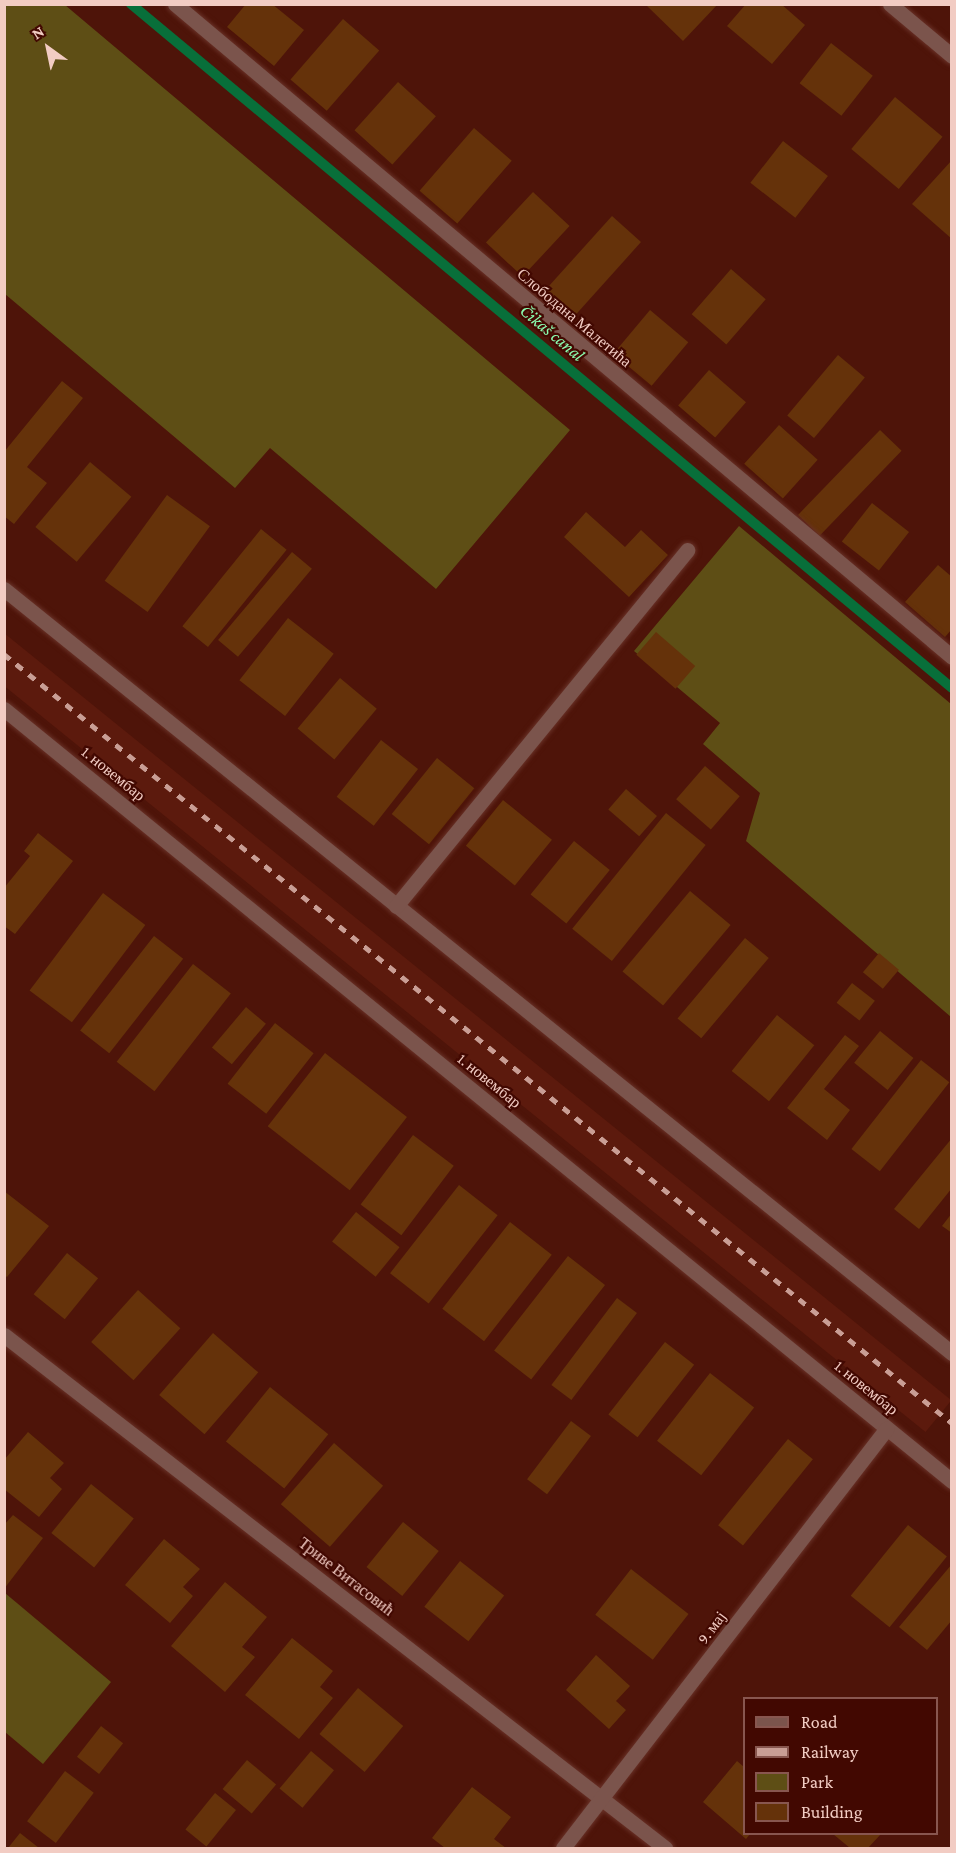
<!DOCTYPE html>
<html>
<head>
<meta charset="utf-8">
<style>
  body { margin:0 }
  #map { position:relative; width:956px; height:1853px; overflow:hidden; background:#4e1409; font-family:"Crimson Pro",serif }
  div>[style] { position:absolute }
  .built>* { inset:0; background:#5c1a0d; transform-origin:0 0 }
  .green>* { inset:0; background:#5e4e15 }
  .stream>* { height:10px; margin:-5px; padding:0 5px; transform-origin:5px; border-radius:5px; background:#086f3a }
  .building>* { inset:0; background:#65320a; transform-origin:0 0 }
  .roads { filter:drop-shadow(0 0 2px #683127) drop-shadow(0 0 2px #683127) }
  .minor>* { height:15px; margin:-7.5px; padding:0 7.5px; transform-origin:7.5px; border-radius:7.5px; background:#7b544c }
  .rail>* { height:4.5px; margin-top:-2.25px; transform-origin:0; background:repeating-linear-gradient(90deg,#c99e95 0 8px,transparent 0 16px) }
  span { translate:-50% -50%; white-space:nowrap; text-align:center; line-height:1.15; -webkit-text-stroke:4.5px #420801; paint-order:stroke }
  .street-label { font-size:16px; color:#f2ccc3 }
  .water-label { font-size:18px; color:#8bfdb0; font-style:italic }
  .frame { position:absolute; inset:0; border:6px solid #f2ccc3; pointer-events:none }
  .legend { position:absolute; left:743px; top:1697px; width:195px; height:138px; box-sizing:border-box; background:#420801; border:2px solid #88564f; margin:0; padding:8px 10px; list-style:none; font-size:18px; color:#f2ccc3 }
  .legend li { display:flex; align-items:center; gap:12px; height:30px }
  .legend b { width:30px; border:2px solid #88564f }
  .north { position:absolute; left:18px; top:18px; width:60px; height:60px; -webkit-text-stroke:4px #420801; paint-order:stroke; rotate:327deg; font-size:16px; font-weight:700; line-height:24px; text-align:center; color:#f2ccc3 }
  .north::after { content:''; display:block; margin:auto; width:21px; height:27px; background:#f2ccc3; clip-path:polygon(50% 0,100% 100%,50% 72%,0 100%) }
</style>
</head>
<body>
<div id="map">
  <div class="built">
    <i style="left:4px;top:633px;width:1219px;height:41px;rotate:39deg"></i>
  </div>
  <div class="green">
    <i style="clip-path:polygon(5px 4px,65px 5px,570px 430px,436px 589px,270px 448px,235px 488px,5px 294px)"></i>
    <i style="clip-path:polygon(739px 526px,951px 704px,951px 1017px,746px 841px,760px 793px,703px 744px,720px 723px,634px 651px)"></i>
    <i style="clip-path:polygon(5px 1593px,111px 1682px,43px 1764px,5px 1732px)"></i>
  </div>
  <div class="stream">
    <i style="left:131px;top:4px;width:1069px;rotate:39.8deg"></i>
  </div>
  <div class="building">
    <i style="clip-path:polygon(246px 4px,272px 4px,304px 30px,274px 66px,227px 27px)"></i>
    <i style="clip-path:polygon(645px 4px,718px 4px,683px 41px)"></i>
    <i style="clip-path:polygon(746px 4px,781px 4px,805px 25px,772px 64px,727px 26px)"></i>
    <i style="left:343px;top:19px;width:48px;height:80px;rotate:41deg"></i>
    <i style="left:831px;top:43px;width:53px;height:51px;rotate:38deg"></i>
    <i style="left:398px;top:82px;width:51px;height:65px;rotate:42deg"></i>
    <i style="left:895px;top:97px;width:62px;height:68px;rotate:40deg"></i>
    <i style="left:474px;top:128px;width:50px;height:83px;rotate:41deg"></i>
    <i style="left:783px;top:141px;width:57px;height:53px;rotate:38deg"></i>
    <i style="clip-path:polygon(952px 160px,952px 239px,912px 204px)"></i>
    <i style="left:533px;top:192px;width:50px;height:69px;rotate:43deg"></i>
    <i style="left:612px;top:216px;width:39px;height:103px;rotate:42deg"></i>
    <i style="left:731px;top:269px;width:46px;height:60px;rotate:41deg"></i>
    <i style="left:650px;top:310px;width:50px;height:57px;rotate:40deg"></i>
    <i style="left:838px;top:355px;width:35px;height:79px;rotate:40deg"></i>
    <i style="left:709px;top:370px;width:49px;height:47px;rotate:41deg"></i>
    <i style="clip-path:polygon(62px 381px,83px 398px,27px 467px,47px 483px,14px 524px,4px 516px,4px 452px)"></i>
    <i style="left:779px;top:425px;width:52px;height:52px;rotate:42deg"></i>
    <i style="left:880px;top:430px;width:30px;height:118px;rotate:44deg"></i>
    <i style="left:90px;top:462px;width:54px;height:85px;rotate:40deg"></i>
    <i style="left:167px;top:495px;width:53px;height:106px;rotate:36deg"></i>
    <i style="left:872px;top:503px;width:47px;height:49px;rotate:38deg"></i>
    <i style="clip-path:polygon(586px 512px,625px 547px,641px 530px,668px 555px,629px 597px,564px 537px)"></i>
    <i style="left:261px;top:529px;width:33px;height:125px;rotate:39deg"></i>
    <i style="left:292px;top:552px;width:26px;height:115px;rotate:40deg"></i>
    <i style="clip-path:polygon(938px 565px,952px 577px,952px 629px,945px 637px,905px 602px)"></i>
    <i style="left:288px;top:618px;width:58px;height:79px;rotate:38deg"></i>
    <i style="left:656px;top:632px;width:52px;height:30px;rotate:41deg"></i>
    <i style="left:340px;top:678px;width:48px;height:66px;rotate:40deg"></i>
    <i style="left:381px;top:740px;width:47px;height:72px;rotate:38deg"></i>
    <i style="left:437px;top:758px;width:48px;height:72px;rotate:39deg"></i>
    <i style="left:705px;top:766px;width:46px;height:44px;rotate:41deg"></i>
    <i style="left:626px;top:789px;width:41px;height:27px;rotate:41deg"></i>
    <i style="left:503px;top:800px;width:63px;height:59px;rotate:39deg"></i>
    <i style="left:666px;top:813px;width:51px;height:149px;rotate:39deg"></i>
    <i style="clip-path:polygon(38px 833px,73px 861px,15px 934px,4px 926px,4px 888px,30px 856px,24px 851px)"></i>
    <i style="left:574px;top:841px;width:46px;height:69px;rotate:39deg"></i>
    <i style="left:690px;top:891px;width:53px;height:105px;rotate:40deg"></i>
    <i style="left:103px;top:893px;width:53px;height:122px;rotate:37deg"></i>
    <i style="left:154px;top:936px;width:37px;height:120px;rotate:38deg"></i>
    <i style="left:745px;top:938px;width:31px;height:105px;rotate:40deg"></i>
    <i style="left:879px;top:953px;width:26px;height:25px;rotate:40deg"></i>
    <i style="left:193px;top:964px;width:48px;height:124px;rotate:38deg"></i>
    <i style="left:852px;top:983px;width:29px;height:25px;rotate:38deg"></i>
    <i style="left:246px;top:1007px;width:26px;height:53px;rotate:40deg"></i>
    <i style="left:777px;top:1015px;width:48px;height:72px;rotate:39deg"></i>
    <i style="left:275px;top:1023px;width:49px;height:77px;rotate:38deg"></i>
    <i style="left:880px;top:1031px;width:43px;height:41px;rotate:39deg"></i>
    <i style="clip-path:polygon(845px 1035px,859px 1046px,824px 1089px,850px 1110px,827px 1140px,787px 1108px)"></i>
    <i style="left:325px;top:1053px;width:104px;height:93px;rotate:38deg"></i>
    <i style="left:921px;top:1060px;width:36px;height:113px;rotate:38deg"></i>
    <i style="left:413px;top:1135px;width:51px;height:87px;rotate:37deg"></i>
    <i style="clip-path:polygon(952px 1138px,952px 1188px,919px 1229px,894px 1209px)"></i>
    <i style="left:459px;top:1185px;width:49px;height:112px;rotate:38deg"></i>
    <i style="clip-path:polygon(4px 1191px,49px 1226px,7px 1277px,4px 1275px)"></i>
    <i style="left:356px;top:1212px;width:56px;height:38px;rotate:39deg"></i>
    <i style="clip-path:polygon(952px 1213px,952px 1233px,942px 1226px)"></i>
    <i style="left:510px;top:1222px;width:53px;height:110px;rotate:38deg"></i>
    <i style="left:67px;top:1253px;width:40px;height:53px;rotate:39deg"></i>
    <i style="left:568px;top:1256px;width:47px;height:120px;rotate:38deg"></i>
    <i style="left:138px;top:1290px;width:57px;height:70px;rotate:42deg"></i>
    <i style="left:617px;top:1298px;width:25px;height:109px;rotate:37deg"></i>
    <i style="left:213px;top:1333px;width:60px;height:82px;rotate:41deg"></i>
    <i style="left:665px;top:1342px;width:37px;height:92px;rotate:38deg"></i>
    <i style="left:710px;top:1373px;width:56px;height:86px;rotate:38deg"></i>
    <i style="left:270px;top:1387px;width:75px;height:70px;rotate:39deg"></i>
    <i style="left:571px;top:1421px;width:25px;height:73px;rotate:37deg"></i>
    <i style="clip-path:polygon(28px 1432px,64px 1463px,50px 1478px,62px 1489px,39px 1517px,4px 1489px,4px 1460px)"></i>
    <i style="left:788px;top:1439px;width:32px;height:111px;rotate:39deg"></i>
    <i style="left:334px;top:1443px;width:65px;height:81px;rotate:41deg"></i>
    <i style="left:91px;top:1484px;width:55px;height:63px;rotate:39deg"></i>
    <i style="clip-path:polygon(13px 1515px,43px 1538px,4px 1589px,4px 1525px)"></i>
    <i style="left:403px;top:1522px;width:46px;height:58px;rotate:39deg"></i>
    <i style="left:908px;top:1525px;width:50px;height:91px;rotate:39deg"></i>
    <i style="clip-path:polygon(164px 1539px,200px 1569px,183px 1587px,193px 1596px,170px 1623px,125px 1585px)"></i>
    <i style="left:460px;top:1561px;width:56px;height:58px;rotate:38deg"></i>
    <i style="clip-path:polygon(952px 1564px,952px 1620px,927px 1650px,899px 1627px)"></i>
    <i style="left:631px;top:1569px;width:73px;height:58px;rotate:38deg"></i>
    <i style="clip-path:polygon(225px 1582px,267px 1617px,242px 1647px,255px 1657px,225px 1692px,171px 1646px)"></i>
    <i style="clip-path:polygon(292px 1638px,333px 1671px,320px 1687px,333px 1698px,299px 1739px,245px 1695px)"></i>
    <i style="clip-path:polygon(596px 1655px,630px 1686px,616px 1701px,626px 1710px,609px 1729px,566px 1690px)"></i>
    <i style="left:358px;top:1688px;width:59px;height:60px;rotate:40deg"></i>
    <i style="left:101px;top:1726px;width:28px;height:39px;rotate:38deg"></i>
    <i style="left:311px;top:1751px;width:30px;height:49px;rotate:40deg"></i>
    <i style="left:247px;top:1760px;width:38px;height:38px;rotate:40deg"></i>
    <i style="clip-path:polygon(737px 1761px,744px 1767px,744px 1834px,750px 1834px,746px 1839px,703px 1802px)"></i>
    <i style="left:65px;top:1771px;width:36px;height:63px;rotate:37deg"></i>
    <i style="clip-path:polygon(472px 1787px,511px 1817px,494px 1839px,506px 1848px,445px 1848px,432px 1838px)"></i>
    <i style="left:215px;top:1793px;width:27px;height:47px;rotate:39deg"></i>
    <i style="clip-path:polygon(20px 1833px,39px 1848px,8px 1848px)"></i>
    <i style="clip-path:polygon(833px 1834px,881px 1834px,868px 1848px,850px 1848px)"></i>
  </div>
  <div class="roads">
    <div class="minor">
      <i style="left:175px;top:4px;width:1015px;rotate:40.04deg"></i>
      <i style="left:890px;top:4px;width:81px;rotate:40deg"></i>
      <i style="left:4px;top:589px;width:1218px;rotate:38.87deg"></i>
      <i style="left:4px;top:709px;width:1223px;rotate:39.16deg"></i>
      <i style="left:396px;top:906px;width:460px;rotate:-50.7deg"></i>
      <i style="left:4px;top:1335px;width:837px;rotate:37.81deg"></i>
      <i style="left:563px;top:1848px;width:530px;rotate:-52.35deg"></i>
    </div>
  </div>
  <div class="rail">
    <i style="left:4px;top:654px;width:1221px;rotate:39.05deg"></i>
  </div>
  <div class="street-label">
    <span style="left:574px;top:318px;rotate:40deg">Слободана Малетића</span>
    <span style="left:113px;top:774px;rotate:39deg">1. новембар</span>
    <span style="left:489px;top:1081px;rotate:39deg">1. новембар</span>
    <span style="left:866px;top:1388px;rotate:39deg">1. новембар</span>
    <span style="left:346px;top:1577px;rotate:38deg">Триве Витасовић</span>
    <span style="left:712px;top:1628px;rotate:-53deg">9. мај</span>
  </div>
  <div class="water-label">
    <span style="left:552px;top:333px;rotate:40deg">Čikaš canal</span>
  </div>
  <div class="frame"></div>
  <ul class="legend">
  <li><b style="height:8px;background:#7b544c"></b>Road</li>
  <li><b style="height:8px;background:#c99e95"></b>Railway</li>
  <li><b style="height:16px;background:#5e4e15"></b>Park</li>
  <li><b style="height:16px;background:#65320a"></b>Building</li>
  </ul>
  <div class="north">N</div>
</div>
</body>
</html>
